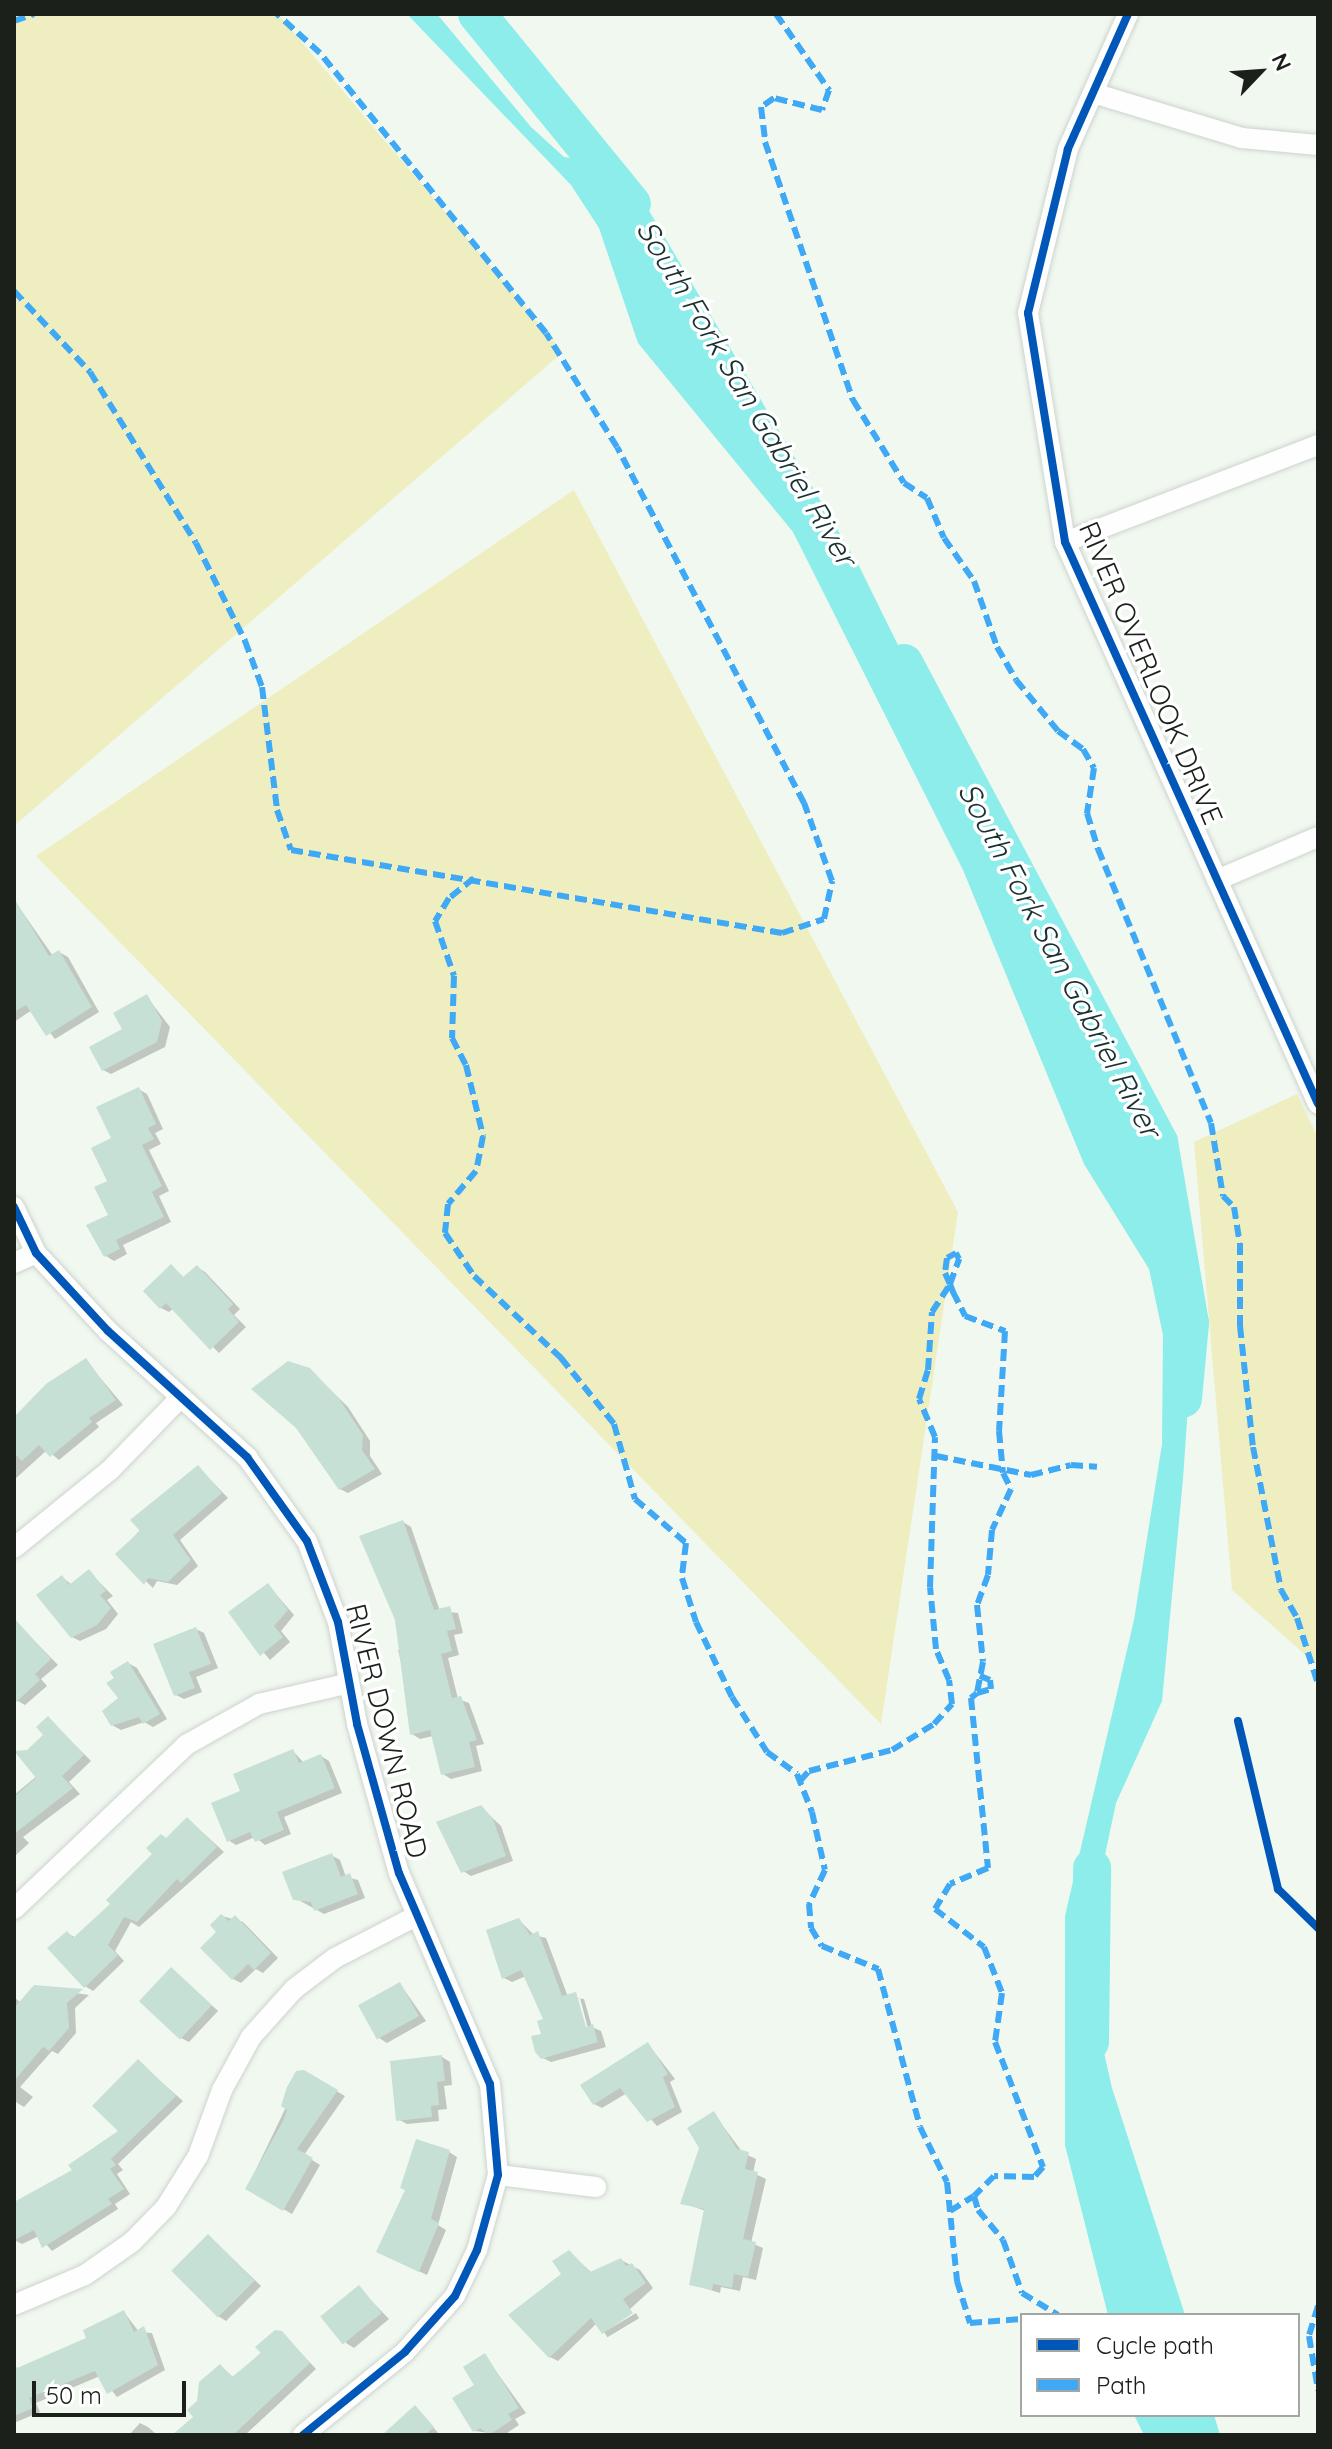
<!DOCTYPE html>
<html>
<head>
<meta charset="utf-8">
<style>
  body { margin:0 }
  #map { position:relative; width:1332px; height:2449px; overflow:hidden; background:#f0f8f0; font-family:Quicksand,sans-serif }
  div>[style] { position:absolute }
  .green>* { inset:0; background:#efeec1 }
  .water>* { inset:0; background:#8cedea }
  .shadow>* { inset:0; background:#0003; transform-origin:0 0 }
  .river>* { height:38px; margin:-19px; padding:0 19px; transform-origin:19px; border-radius:19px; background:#8cedea }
  .building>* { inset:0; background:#c6e0d5; transform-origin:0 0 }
  .roads { filter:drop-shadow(0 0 2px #cdd3cd) drop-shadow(0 0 2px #cdd3cd) }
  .street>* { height:20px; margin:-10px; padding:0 10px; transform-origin:10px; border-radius:10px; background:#fdfefd }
  .quiet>* { height:6px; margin-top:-3px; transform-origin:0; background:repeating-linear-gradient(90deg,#3fa9f5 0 12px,transparent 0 18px) }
  .cycleway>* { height:8px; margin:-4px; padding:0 4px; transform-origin:4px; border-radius:4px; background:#0057b8 }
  span { translate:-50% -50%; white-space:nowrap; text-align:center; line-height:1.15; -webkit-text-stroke:7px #fff; paint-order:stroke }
  .street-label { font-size:28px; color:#1b201b }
  .water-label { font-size:30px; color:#193131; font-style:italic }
  .frame { position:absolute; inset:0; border:16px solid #1b201b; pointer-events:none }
  .legend { position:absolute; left:1020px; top:2313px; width:280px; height:104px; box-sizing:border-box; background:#fff; border:2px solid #a4a6a4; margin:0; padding:10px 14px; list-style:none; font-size:24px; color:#1b201b }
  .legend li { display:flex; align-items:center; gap:16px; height:40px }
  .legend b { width:40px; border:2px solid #a4a6a4 }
  .north { position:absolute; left:1220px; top:32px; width:80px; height:80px; -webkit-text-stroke:6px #fff; paint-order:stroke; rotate:65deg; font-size:22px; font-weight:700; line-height:32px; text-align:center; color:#1b201b }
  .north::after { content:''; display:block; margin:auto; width:28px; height:36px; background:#1b201b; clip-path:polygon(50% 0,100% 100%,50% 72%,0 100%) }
  .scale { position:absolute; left:32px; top:2381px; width:154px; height:36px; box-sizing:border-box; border:4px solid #1b201b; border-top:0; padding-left:10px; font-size:24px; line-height:28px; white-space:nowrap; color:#1b201b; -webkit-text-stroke:6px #fff; paint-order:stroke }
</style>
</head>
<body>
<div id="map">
  <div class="green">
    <i style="clip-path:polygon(14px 14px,278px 14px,563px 352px,14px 826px)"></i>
    <i style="clip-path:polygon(574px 490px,958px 1212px,881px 1724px,36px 856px)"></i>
    <i style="clip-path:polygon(1297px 1094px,1318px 1138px,1318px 1666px,1232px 1590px,1194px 1142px)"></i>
  </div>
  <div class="water">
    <i style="clip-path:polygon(407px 14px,437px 14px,531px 127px,564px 157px,605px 163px,632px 182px,859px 566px,967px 785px,1097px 1028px,1150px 1155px,1184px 1259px,1188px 1406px,1183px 1479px,1162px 1701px,1116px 1803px,1088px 1935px,1089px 1986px,1112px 2088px,1185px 2315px,1108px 2315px,1065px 2145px,1065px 1916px,1134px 1620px,1162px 1444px,1163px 1335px,1149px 1269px,1084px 1164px,963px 870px,793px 532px,638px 343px,599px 228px,571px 185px)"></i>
    <i style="clip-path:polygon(1134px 2415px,1214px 2415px,1220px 2435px,1144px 2435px)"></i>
  </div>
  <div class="shadow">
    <i style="clip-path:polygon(14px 900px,53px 956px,59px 952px,68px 957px,99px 1012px,55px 1039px,32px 1010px,14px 1022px)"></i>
    <i style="clip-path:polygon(147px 997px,170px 1027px,165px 1047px,111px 1074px,103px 1070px)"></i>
    <i style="clip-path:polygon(138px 1089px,147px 1094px,163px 1129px,155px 1133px,161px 1144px,149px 1150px,169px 1191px,159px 1196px,171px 1222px,123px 1245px,127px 1254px,114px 1261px,106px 1256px,113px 1139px)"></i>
    <i style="clip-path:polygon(171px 1267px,185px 1278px,197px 1267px,205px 1272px,240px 1309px,234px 1315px,246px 1327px,219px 1353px,174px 1308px,169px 1312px,161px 1308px)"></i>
    <i style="clip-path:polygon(86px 1361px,123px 1405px,96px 1423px,99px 1427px,59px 1460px,47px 1450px,14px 1480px,14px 1418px)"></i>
    <i style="clip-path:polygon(310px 1370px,348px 1407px,370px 1441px,370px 1456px,382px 1474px,348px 1493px,340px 1489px)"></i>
    <i style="clip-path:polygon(198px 1467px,228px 1498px,180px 1540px,198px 1566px,177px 1585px,157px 1581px,153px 1588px,118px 1554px)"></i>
    <i style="clip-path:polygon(403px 1522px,411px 1527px,440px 1611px,458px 1613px,463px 1633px,454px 1635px,459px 1655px,448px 1658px,458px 1699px,469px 1703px,484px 1744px,476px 1746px,482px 1771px,451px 1779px,443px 1774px,433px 1736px,420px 1739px,412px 1734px,407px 1712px,413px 1710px,398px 1650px,402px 1649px)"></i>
    <i style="clip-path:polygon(89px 1572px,113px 1596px,107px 1600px,118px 1614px,106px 1629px,80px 1641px,72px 1637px,62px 1577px,72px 1585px)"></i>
    <i style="clip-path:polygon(268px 1585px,294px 1615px,281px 1631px,290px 1642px,270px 1660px,231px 1613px)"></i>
    <i style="clip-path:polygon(15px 1621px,58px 1665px,41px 1679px,47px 1686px,25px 1705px,16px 1700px,14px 1704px)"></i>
    <i style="clip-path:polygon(196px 1629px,204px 1633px,218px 1668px,196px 1677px,202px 1692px,184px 1699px,176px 1695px)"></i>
    <i style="clip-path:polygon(128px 1663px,137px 1668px,167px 1719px,153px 1727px,144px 1722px,121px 1730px,112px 1725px)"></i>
    <i style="clip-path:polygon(48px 1718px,91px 1761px,69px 1782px,80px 1794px,23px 1837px,29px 1843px,14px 1857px,14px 1795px,37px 1776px,28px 1752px,46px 1735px)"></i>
    <i style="clip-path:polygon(293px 1751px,304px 1763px,321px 1756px,329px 1761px,342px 1793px,284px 1817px,291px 1834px,265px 1845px,255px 1837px,236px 1845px,228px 1840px,242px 1792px)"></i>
    <i style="clip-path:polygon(481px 1807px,501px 1826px,513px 1861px,471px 1876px,463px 1871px)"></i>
    <i style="clip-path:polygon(188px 1819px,224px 1852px,139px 1927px,131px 1922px,115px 1951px,124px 1961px,93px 1991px,85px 1986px,67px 1933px,76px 1938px,113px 1904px)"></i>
    <i style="clip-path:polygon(331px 1855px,340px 1860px,346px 1877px,358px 1880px,365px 1898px,324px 1914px,295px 1898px)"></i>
    <i style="clip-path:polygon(222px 1916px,243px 1922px,278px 1958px,263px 1973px,256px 1969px,241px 1983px,233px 1979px,219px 1932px)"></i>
    <i style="clip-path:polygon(evenodd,519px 1920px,534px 1935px,546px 1938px,568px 1997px,584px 1999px,592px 2027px,601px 2031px,606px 2047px,551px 2062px,543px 2058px,546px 2020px,526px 1976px,512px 1982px,504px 1978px,519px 1920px,575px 1998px,580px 1998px,590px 2036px,587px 2037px,575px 1998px)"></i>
    <i style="clip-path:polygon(179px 1975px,218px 2011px,189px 2042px,181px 2038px)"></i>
    <i style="clip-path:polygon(400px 1984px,426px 2021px,387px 2043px,379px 2038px)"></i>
    <i style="clip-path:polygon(34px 1987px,89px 1995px,75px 2008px,76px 2033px,58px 2054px,52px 2051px,20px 2087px,33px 2097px,24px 2107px,14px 2101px,14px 1997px,21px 2003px)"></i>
    <i style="clip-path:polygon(648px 2044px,675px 2079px,670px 2082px,682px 2112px,657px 2126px,627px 2093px,602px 2108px,594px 2104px)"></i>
    <i style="clip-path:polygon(442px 2057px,450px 2062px,452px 2085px,444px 2086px,447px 2109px,438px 2110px,439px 2121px,407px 2124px,398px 2119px)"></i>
    <i style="clip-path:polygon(138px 2062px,183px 2101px,118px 2164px,123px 2170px,117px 2174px,130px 2194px,115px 2204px,118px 2209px,52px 2251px,39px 2236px,22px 2244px,14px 2240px,14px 2205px,74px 2171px,121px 2131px)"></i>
    <i style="clip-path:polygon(303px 2072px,345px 2096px,304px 2155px,320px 2165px,292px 2214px,247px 2188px)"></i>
    <i style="clip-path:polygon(714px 2114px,743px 2153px,756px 2159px,753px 2173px,766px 2179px,751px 2243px,763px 2248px,756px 2280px,743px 2277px,740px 2291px,721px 2287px,720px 2293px,691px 2284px,706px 2211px,683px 2203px)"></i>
    <i style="clip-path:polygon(449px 2152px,457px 2157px,438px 2225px,446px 2230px,427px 2275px,386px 2256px)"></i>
    <i style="clip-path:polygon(209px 2236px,261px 2286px,226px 2321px,218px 2316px)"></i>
    <i style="clip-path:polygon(569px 2252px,592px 2273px,621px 2260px,640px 2270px,653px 2288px,604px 2333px,597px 2323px,558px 2361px,550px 2357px)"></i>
    <i style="clip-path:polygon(359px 2288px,389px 2319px,354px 2348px,346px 2343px)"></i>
    <i style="clip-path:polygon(124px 2312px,139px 2332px,152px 2333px,165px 2370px,117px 2397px,100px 2376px,36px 2403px,40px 2412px,14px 2423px,14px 2376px,89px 2339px)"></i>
    <i style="left:636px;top:2313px;width:6px;height:37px;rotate:59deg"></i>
    <i style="clip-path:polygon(282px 2333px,316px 2369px,245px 2435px,175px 2435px,195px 2418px,221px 2366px,234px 2378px)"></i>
    <i style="clip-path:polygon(485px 2356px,526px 2413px,515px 2419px,519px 2425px,504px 2435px,475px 2431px,477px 2385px)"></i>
    <i style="clip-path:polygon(415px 2407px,440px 2435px,385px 2435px)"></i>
    <i style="clip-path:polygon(140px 2423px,148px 2427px,157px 2435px,129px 2435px)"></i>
  </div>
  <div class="river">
    <i style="left:477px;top:14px;width:245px;rotate:50.8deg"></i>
    <i style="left:904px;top:663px;width:543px;rotate:61.97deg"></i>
    <i style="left:1159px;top:1142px;width:184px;rotate:80.3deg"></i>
    <i style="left:1190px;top:1323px;width:76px;rotate:95.3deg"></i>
    <i style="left:1090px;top:2042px;width:174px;rotate:-89.3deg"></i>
  </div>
  <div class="building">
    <i style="clip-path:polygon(14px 898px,49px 956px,59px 950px,92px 1007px,46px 1036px,26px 1005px,14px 1012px)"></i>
    <i style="clip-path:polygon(147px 994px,162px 1021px,157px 1042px,102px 1071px,89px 1047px,122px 1029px,113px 1013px)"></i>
    <i style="clip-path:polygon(139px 1087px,156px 1124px,148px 1128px,154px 1139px,142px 1145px,162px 1186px,152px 1192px,164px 1217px,116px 1240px,120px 1249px,104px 1257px,86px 1225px,108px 1215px,94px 1187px,107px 1181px,91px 1148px,111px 1138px,96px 1107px)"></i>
    <i style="clip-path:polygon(171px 1264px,183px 1277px,197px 1265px,233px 1304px,228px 1309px,239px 1322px,210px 1350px,166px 1303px,160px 1309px,143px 1291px)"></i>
    <i style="clip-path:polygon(86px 1358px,116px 1400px,89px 1418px,92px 1422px,50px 1457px,39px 1445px,22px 1461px,14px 1453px,14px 1417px,46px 1384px)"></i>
    <i style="clip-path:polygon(288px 1361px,310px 1368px,340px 1400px,363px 1435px,362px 1450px,375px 1469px,339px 1490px,296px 1428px,251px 1389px)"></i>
    <i style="clip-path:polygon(198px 1465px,222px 1493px,173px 1535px,191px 1560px,168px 1582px,148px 1578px,144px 1585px,115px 1554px,140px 1531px,130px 1520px)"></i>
    <i style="clip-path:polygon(403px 1520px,434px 1610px,450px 1606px,456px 1629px,447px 1631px,452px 1651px,441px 1654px,452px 1698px,461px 1696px,477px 1740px,469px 1742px,475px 1767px,441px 1775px,430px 1730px,410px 1735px,395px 1620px,359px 1536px)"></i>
    <i style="clip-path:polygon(89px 1569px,106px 1591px,100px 1595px,111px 1608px,97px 1625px,71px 1638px,36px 1595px,62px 1575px,69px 1585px)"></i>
    <i style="clip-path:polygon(268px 1583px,288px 1610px,274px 1626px,283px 1637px,260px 1656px,228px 1612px)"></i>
    <i style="clip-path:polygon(14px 1618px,51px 1659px,35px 1674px,40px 1680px,14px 1704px)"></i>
    <i style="clip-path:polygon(196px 1627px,211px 1664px,189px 1672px,195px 1688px,174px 1696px,153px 1644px)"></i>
    <i style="clip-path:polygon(128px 1661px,160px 1714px,143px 1724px,139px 1717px,111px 1726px,102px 1711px,118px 1698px,106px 1683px,114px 1678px,110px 1672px)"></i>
    <i style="clip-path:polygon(48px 1716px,84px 1755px,62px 1776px,73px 1788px,14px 1834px,14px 1797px,36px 1778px,14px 1751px,27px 1750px,43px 1735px,36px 1727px)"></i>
    <i style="clip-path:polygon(293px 1749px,299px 1763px,321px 1754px,335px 1788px,277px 1812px,284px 1830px,255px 1842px,250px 1832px,227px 1842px,211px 1803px,240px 1791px,233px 1774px)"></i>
    <i style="clip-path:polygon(481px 1805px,493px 1819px,506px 1856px,461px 1873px,436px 1822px)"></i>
    <i style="clip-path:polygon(187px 1817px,217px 1847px,181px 1883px,177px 1879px,137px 1922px,124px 1917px,108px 1945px,118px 1955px,84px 1988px,47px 1948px,67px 1931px,73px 1938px,110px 1904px,106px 1900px,152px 1854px,146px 1848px,161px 1834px,166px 1838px)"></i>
    <i style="clip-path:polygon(332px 1853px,341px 1877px,350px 1873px,358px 1894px,314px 1911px,311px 1902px,293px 1900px,282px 1872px)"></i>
    <i style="clip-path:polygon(221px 1914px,229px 1921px,235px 1915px,271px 1953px,254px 1970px,248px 1964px,232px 1980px,200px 1948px,216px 1932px,210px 1925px)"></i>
    <i style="clip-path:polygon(519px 1918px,530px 1935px,538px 1931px,562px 1996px,576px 1992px,586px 2027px,593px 2024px,598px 2042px,541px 2059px,535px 2052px,531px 2036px,541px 2034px,537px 2021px,543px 2019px,521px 1970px,502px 1979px,486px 1930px)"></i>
    <i style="left:171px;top:1967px;width:56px;height:47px;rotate:43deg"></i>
    <i style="left:400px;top:1982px;width:39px;height:48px;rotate:61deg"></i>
    <i style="clip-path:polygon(34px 1985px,83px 1989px,67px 2003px,69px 2028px,49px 2051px,43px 2047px,14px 2081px,14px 2008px)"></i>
    <i style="clip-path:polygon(648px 2042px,668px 2074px,663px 2077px,675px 2107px,647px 2122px,620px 2088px,593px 2105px,580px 2085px)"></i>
    <i style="clip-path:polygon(442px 2055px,445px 2081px,437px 2082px,439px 2105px,431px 2106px,432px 2117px,396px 2121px,390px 2061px)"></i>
    <i style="clip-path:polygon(138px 2059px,176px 2096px,111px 2159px,116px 2165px,110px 2169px,124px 2189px,108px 2199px,112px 2204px,42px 2248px,34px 2230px,14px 2240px,14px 2202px,72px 2170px,68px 2165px,118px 2131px,92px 2106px)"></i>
    <i style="clip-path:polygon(304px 2070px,338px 2090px,297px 2149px,313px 2158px,283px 2211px,245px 2189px,283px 2121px,287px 2110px,281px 2106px,287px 2087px,296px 2071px)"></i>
    <i style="clip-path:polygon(714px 2111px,737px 2149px,749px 2152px,745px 2169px,758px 2172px,743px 2239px,756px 2242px,748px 2277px,734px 2274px,732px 2288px,713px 2284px,712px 2290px,689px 2285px,704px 2209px,680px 2204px,699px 2148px,687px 2128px)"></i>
    <i style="clip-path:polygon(416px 2139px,450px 2150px,431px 2219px,439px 2223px,419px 2272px,376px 2252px,405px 2190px,400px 2188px)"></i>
    <i style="left:208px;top:2234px;width:66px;height:52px;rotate:45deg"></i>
    <i style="clip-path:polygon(569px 2250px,590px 2272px,621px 2258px,626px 2266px,632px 2263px,646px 2283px,623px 2299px,633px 2313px,602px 2334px,591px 2318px,549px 2358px,508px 2315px,561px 2274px,552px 2261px)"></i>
    <i style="left:359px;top:2285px;width:36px;height:50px;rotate:51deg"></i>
    <i style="clip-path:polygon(124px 2310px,134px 2332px,144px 2326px,158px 2365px,107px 2394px,95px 2371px,29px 2398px,33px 2408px,14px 2416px,14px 2362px,17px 2368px,86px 2338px,83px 2330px)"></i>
    <i style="clip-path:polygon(275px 2330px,282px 2331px,310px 2363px,233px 2435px,172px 2435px,193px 2417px,187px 2410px,197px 2401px,199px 2382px,220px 2364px,232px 2377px,261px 2353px,255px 2347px)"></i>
    <i style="clip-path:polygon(485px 2353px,519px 2408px,508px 2414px,512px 2420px,489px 2435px,480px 2428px,473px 2432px,452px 2398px,474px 2385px,463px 2367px)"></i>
    <i style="clip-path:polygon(415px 2405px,434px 2427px,425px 2435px,382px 2435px)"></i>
  </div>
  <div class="roads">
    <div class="street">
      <i style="left:1128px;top:14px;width:148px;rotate:114deg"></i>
      <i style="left:1068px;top:149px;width:169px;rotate:103.7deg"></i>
      <i style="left:1028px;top:313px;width:232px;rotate:80.8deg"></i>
      <i style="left:1065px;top:542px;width:616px;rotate:65.76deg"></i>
      <i style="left:1093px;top:93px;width:156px;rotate:16.8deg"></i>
      <i style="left:1242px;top:138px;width:76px;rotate:5.3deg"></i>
      <i style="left:1065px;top:542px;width:271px;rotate:-21deg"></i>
      <i style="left:1217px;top:880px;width:110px;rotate:-23.1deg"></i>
      <i style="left:14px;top:1207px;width:51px;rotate:64.4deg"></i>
      <i style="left:36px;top:1253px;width:106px;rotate:47.3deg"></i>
      <i style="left:108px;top:1331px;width:188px;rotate:42.2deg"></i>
      <i style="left:247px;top:1457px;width:103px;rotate:54.5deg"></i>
      <i style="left:307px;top:1541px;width:87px;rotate:69.1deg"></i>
      <i style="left:338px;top:1622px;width:104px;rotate:79.4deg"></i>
      <i style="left:357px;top:1724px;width:155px;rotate:74.3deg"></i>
      <i style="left:399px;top:1873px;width:230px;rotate:66.7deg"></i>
      <i style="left:490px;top:2084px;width:91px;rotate:85deg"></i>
      <i style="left:498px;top:2175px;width:78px;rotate:105.6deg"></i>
      <i style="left:477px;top:2250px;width:51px;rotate:115.6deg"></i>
      <i style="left:455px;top:2296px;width:75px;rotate:131.8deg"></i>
      <i style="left:405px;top:2352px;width:132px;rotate:140.9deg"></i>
      <i style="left:14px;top:1263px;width:24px;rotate:-24deg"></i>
      <i style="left:14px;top:1548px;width:124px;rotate:-39.1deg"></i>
      <i style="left:110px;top:1470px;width:99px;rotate:-45.8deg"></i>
      <i style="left:14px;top:1909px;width:238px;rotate:-43.6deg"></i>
      <i style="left:186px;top:1745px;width:84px;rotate:-29.3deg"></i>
      <i style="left:259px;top:1704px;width:92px;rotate:-13.1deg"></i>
      <i style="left:498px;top:2175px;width:99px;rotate:7deg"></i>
      <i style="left:14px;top:2305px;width:77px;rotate:-22.9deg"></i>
      <i style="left:85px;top:2275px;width:57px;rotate:-35.1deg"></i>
      <i style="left:132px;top:2242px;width:49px;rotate:-45.8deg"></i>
      <i style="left:166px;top:2207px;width:60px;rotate:-57.9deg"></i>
      <i style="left:198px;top:2156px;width:70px;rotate:-70deg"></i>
      <i style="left:222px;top:2090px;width:60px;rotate:-61.3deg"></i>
      <i style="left:251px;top:2037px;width:64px;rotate:-48.1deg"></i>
      <i style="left:294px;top:1989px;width:51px;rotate:-37.1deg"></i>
      <i style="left:335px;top:1958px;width:91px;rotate:-27.4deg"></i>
    </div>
  </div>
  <div class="quiet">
    <i style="left:776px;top:14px;width:93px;rotate:55.1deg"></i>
    <i style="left:829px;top:90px;width:21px;rotate:109deg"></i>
    <i style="left:822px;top:110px;width:49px;rotate:-166deg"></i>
    <i style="left:774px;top:98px;width:16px;rotate:145deg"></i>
    <i style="left:761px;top:107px;width:35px;rotate:83deg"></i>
    <i style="left:765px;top:142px;width:273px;rotate:71.2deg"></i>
    <i style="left:853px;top:400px;width:97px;rotate:58.4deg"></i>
    <i style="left:904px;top:483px;width:27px;rotate:33deg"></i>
    <i style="left:927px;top:498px;width:43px;rotate:67deg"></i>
    <i style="left:944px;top:538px;width:52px;rotate:55.1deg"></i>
    <i style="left:974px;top:581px;width:70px;rotate:70.8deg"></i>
    <i style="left:997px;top:647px;width:38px;rotate:60deg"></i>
    <i style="left:1016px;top:680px;width:66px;rotate:50.5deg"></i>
    <i style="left:1058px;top:731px;width:31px;rotate:36deg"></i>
    <i style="left:1083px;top:749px;width:22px;rotate:60deg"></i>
    <i style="left:1094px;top:768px;width:46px;rotate:98.8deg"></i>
    <i style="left:1087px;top:813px;width:38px;rotate:73deg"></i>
    <i style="left:1098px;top:849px;width:296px;rotate:67.6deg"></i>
    <i style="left:1211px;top:1123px;width:74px;rotate:80.7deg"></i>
    <i style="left:1223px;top:1196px;width:16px;rotate:45deg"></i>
    <i style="left:1234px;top:1207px;width:36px;rotate:81deg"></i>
    <i style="left:1240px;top:1243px;width:83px;rotate:90deg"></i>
    <i style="left:1240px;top:1326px;width:122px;rotate:83.9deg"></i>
    <i style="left:1253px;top:1447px;width:146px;rotate:78.9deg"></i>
    <i style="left:1281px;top:1590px;width:32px;rotate:60deg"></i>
    <i style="left:1297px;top:1618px;width:69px;rotate:72.3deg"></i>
    <i style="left:14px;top:21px;width:21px;rotate:-19deg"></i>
    <i style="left:14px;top:291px;width:111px;rotate:46.8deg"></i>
    <i style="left:90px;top:372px;width:201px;rotate:58.2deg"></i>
    <i style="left:196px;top:543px;width:110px;rotate:63.4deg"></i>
    <i style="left:245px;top:641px;width:49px;rotate:69.7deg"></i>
    <i style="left:262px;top:687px;width:124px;rotate:83deg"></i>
    <i style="left:277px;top:810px;width:42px;rotate:70.7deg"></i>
    <i style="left:291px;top:850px;width:498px;rotate:9.6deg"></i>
    <i style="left:782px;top:933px;width:44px;rotate:-18.4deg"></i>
    <i style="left:824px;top:919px;width:39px;rotate:-78deg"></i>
    <i style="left:832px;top:881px;width:83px;rotate:-109.7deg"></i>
    <i style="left:804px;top:803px;width:402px;rotate:-117.7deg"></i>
    <i style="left:617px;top:447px;width:134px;rotate:-121.9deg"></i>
    <i style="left:546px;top:333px;width:360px;rotate:-128.9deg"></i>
    <i style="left:320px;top:53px;width:58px;rotate:-137.8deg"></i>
    <i style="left:474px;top:878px;width:32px;rotate:141deg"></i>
    <i style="left:449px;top:898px;width:27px;rotate:121deg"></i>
    <i style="left:435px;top:921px;width:58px;rotate:70.9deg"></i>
    <i style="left:454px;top:976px;width:62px;rotate:91.8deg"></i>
    <i style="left:452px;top:1038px;width:30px;rotate:63deg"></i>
    <i style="left:466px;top:1065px;width:73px;rotate:76.5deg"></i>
    <i style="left:483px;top:1136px;width:36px;rotate:101deg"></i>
    <i style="left:476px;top:1171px;width:43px;rotate:130.3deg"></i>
    <i style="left:448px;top:1204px;width:29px;rotate:96deg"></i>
    <i style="left:445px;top:1233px;width:52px;rotate:56deg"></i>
    <i style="left:474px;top:1276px;width:120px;rotate:43.3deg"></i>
    <i style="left:561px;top:1358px;width:85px;rotate:51.2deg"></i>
    <i style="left:614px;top:1424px;width:78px;rotate:74.4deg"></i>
    <i style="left:635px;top:1499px;width:67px;rotate:40.8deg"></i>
    <i style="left:686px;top:1543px;width:35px;rotate:97deg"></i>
    <i style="left:682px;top:1578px;width:46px;rotate:72.3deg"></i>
    <i style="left:696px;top:1622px;width:83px;rotate:64.4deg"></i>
    <i style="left:732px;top:1697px;width:65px;rotate:57.5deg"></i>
    <i style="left:767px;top:1752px;width:37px;rotate:36deg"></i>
    <i style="left:797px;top:1774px;width:41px;rotate:68.5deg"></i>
    <i style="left:812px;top:1812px;width:59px;rotate:77.4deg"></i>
    <i style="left:825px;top:1870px;width:38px;rotate:115deg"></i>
    <i style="left:809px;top:1904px;width:24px;rotate:85deg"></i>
    <i style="left:811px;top:1928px;width:21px;rotate:59deg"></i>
    <i style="left:822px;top:1946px;width:61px;rotate:22.3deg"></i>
    <i style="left:878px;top:1969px;width:163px;rotate:75.1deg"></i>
    <i style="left:920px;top:2127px;width:61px;rotate:63.9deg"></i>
    <i style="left:947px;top:2182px;width:100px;rotate:84.2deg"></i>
    <i style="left:957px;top:2281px;width:44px;rotate:72.8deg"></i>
    <i style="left:970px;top:2323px;width:52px;rotate:-4.4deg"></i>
    <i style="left:936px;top:1456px;width:97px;rotate:11.3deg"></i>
    <i style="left:1031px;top:1475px;width:41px;rotate:-14deg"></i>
    <i style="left:1071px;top:1465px;width:26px;rotate:4deg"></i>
    <i style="left:977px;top:1693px;width:15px;rotate:-16deg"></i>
    <i style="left:991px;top:1689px;width:9px;rotate:-96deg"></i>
    <i style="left:990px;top:1680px;width:11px;rotate:-158deg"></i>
    <i style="left:800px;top:1781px;width:13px;rotate:-48deg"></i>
    <i style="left:809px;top:1771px;width:86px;rotate:-14.2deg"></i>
    <i style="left:892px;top:1750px;width:49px;rotate:-31.8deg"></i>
    <i style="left:934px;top:1724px;width:27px;rotate:-48deg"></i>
    <i style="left:952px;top:1704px;width:24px;rotate:-97deg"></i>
    <i style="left:949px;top:1680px;width:34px;rotate:-113deg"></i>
    <i style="left:936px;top:1649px;width:62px;rotate:-95.5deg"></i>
    <i style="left:930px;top:1587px;width:150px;rotate:-88.1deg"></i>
    <i style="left:935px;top:1437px;width:41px;rotate:-112.8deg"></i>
    <i style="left:919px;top:1399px;width:30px;rotate:-73deg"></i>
    <i style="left:928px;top:1370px;width:58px;rotate:-86.1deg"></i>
    <i style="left:932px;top:1312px;width:33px;rotate:-57deg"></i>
    <i style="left:950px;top:1284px;width:27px;rotate:-70deg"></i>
    <i style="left:959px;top:1259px;width:7px;rotate:-117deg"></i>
    <i style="left:956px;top:1253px;width:10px;rotate:151deg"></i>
    <i style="left:947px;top:1258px;width:15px;rotate:98deg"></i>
    <i style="left:945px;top:1273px;width:12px;rotate:66deg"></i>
    <i style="left:950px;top:1284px;width:9px;rotate:69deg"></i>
    <i style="left:953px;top:1292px;width:27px;rotate:63deg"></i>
    <i style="left:965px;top:1316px;width:43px;rotate:20.6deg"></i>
    <i style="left:1005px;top:1331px;width:100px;rotate:93.4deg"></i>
    <i style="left:999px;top:1431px;width:42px;rotate:84.6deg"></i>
    <i style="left:1003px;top:1473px;width:18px;rotate:63deg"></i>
    <i style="left:1011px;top:1489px;width:45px;rotate:114.9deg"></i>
    <i style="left:992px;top:1530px;width:45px;rotate:95.1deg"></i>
    <i style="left:988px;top:1575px;width:32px;rotate:110deg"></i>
    <i style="left:977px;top:1605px;width:57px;rotate:84deg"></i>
    <i style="left:983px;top:1662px;width:32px;rotate:101deg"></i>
    <i style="left:977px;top:1693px;width:8px;rotate:140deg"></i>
    <i style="left:971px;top:1698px;width:171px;rotate:84.3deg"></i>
    <i style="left:988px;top:1868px;width:41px;rotate:157.2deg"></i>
    <i style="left:950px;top:1884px;width:29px;rotate:121deg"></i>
    <i style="left:935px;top:1909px;width:62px;rotate:37.8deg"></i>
    <i style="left:984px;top:1947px;width:49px;rotate:68.6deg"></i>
    <i style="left:1002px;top:1993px;width:49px;rotate:98.1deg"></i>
    <i style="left:995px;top:2042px;width:134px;rotate:69deg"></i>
    <i style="left:1043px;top:2167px;width:13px;rotate:132deg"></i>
    <i style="left:1034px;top:2177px;width:40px;rotate:-178.6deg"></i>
    <i style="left:994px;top:2176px;width:28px;rotate:135deg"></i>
    <i style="left:950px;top:2211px;width:28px;rotate:-32deg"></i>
    <i style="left:974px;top:2196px;width:15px;rotate:74deg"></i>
    <i style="left:978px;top:2210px;width:39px;rotate:50deg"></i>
    <i style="left:1003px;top:2240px;width:56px;rotate:70.3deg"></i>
    <i style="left:1022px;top:2293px;width:42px;rotate:31.4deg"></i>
    <i style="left:1318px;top:2306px;width:31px;rotate:107deg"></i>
    <i style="left:1309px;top:2336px;width:55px;rotate:80.5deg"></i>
  </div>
  <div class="cycleway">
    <i style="left:1128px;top:14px;width:148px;rotate:114deg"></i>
    <i style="left:1068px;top:149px;width:169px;rotate:103.7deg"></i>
    <i style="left:1028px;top:313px;width:232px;rotate:80.8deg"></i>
    <i style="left:1065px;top:542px;width:616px;rotate:65.76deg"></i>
    <i style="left:14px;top:1207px;width:51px;rotate:64.4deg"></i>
    <i style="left:36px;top:1253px;width:106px;rotate:47.3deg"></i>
    <i style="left:108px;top:1331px;width:188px;rotate:42.2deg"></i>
    <i style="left:247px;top:1457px;width:103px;rotate:54.5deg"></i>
    <i style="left:307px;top:1541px;width:87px;rotate:69.1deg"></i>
    <i style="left:338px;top:1622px;width:104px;rotate:79.4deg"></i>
    <i style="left:357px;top:1724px;width:155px;rotate:74.3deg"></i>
    <i style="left:399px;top:1873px;width:230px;rotate:66.7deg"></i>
    <i style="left:490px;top:2084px;width:91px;rotate:85deg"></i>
    <i style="left:498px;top:2175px;width:78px;rotate:105.6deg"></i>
    <i style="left:477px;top:2250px;width:51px;rotate:115.6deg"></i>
    <i style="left:455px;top:2296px;width:75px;rotate:131.8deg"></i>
    <i style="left:405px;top:2352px;width:132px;rotate:140.9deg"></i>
    <i style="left:1238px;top:1721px;width:173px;rotate:76.6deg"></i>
    <i style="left:1278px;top:1889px;width:56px;rotate:44.3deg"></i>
  </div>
  <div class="street-label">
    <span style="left:1151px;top:673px;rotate:67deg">RIVER OVERLOOK DRIVE</span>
    <span style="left:387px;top:1731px;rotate:76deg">RIVER DOWN ROAD</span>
  </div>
  <div class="water-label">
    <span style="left:747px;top:393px;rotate:59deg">South Fork San Gabriel River</span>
    <span style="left:1060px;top:960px;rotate:62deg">South Fork San Gabriel River</span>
  </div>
  <div class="frame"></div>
  <ul class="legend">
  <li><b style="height:10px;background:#0057b8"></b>Cycle path</li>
  <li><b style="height:10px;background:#3fa9f5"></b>Path</li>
  </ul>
  <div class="north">N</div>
  <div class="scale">50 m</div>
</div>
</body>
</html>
